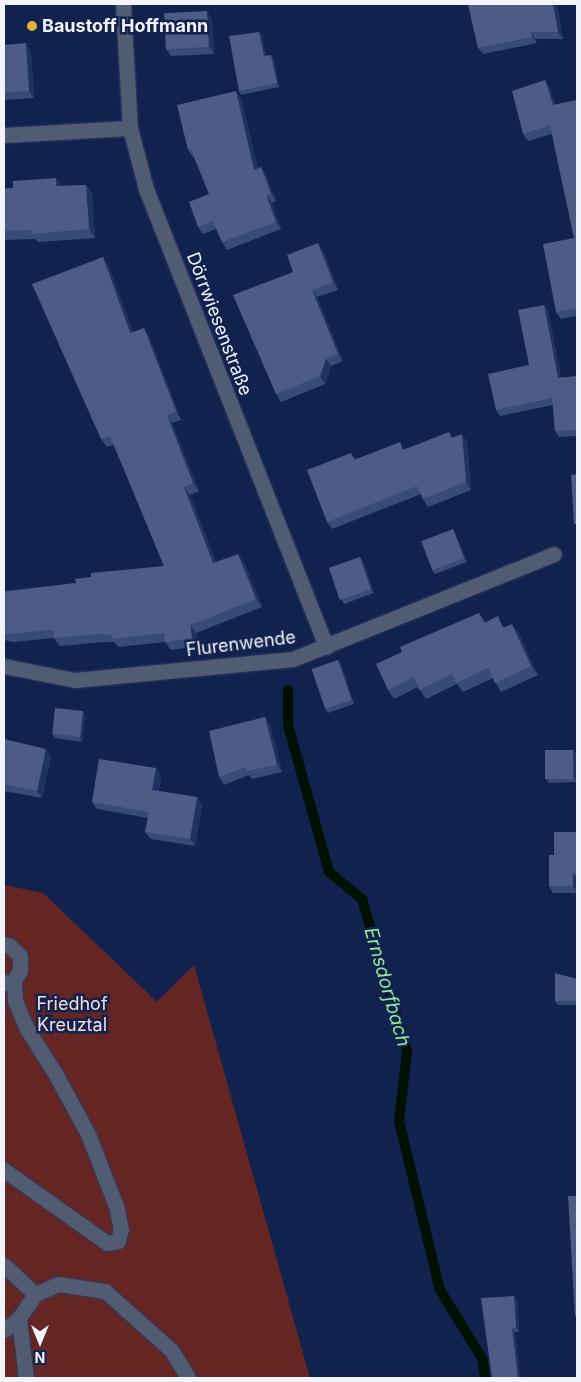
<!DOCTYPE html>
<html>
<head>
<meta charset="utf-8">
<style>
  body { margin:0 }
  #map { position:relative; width:581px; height:1382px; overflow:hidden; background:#12224e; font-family:Inter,sans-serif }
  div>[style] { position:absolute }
  .green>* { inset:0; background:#652623 }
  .stream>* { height:10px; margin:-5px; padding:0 5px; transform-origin:5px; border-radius:5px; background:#001102 }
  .roads { filter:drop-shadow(0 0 1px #2d3b63) drop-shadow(0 0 1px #2d3b63) }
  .service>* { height:15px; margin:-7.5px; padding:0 7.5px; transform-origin:7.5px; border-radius:7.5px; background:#515b71 }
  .minor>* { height:15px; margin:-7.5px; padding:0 7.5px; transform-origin:7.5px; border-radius:7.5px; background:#515b71 }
  .wall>* { inset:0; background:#384a76 }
  .shaded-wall>* { inset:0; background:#203260 }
  .building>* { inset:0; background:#4c5c84; transform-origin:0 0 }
  .dots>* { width:14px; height:14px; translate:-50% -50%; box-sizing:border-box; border:2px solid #12224e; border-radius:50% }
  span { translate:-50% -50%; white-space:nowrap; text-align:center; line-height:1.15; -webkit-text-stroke:5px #12224e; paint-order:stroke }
  .poi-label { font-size:18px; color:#f1f4fa; font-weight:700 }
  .left { translate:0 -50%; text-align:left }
  .street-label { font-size:18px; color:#f1f4fa }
  .park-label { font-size:18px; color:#f7ddda }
  .water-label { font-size:19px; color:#91ec98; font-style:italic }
  .frame { position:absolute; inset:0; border:5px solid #f1f4fa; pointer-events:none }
  .north { position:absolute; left:15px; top:1317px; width:50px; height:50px; -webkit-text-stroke:4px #12224e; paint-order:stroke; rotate:180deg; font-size:14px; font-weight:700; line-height:20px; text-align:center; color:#f1f4fa }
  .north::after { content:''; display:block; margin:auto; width:18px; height:22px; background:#f1f4fa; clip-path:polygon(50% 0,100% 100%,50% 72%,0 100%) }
</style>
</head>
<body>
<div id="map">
  <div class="green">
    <i style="clip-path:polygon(4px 885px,43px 893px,157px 1002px,194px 965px,310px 1378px,4px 1378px)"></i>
  </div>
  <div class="stream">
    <i style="left:288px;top:690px;width:35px;rotate:90deg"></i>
    <i style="left:288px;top:725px;width:153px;rotate:74.4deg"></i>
    <i style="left:329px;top:872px;width:43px;rotate:39.3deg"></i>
    <i style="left:362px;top:899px;width:159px;rotate:73.6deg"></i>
    <i style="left:407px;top:1052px;width:69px;rotate:96.6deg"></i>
    <i style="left:399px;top:1121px;width:174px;rotate:76.4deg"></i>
    <i style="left:440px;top:1290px;width:80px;rotate:58.3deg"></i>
    <i style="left:482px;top:1358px;width:20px;rotate:81deg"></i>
  </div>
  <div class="roads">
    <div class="service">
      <i style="left:4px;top:944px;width:6px;rotate:18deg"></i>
      <i style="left:10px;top:946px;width:14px;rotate:45deg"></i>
      <i style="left:20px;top:956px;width:14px;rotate:90deg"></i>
      <i style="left:20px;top:970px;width:13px;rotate:119deg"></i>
      <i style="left:14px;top:981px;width:10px;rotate:169deg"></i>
      <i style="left:4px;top:1170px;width:126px;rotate:35.3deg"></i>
      <i style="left:107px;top:1243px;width:11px;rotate:-10deg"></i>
      <i style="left:118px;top:1241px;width:12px;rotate:-76deg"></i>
      <i style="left:121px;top:1229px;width:24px;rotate:-102deg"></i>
      <i style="left:116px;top:1206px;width:77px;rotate:-111.3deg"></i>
      <i style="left:88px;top:1134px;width:67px;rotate:-118.5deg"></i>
      <i style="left:56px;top:1075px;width:54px;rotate:-122.2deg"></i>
      <i style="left:27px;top:1029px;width:30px;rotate:-113deg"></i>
      <i style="left:15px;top:1001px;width:20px;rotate:-93deg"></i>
      <i style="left:4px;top:1265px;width:42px;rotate:43.1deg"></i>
      <i style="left:4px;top:1330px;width:19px;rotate:-39deg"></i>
    </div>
    <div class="minor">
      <i style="left:123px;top:4px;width:124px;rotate:86.8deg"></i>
      <i style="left:130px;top:128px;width:63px;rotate:75.3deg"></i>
      <i style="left:146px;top:189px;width:492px;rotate:68.5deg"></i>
      <i style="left:4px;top:135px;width:126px;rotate:-3.2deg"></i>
      <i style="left:4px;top:666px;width:72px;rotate:11.2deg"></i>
      <i style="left:75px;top:680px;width:219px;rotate:-5.5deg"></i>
      <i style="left:293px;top:659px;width:281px;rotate:-21.9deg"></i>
      <i style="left:26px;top:1378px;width:60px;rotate:-96.7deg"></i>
      <i style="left:19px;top:1318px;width:29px;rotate:-56deg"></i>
      <i style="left:35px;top:1294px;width:25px;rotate:-23deg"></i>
      <i style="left:58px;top:1284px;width:48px;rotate:8.5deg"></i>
      <i style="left:105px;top:1291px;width:90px;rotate:41.8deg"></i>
      <i style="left:172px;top:1351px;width:31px;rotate:59deg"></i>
    </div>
  </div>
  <div class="wall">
    <i style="clip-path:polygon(468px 4px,556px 4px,563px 39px,535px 39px,537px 43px,483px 54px,478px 48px)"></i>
    <i style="clip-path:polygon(212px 19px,214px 54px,171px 56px,166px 49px)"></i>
    <i style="clip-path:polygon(262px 35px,266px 56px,274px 59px,279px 87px,241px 95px,239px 91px)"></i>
    <i style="clip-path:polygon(4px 45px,31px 51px,34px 98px,4px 100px)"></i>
    <i style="clip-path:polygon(545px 80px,550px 88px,555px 105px,577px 100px,577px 316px,561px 319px,556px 312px,574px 238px,552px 134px,528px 141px,523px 134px)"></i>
    <i style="clip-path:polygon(241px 98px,258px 169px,261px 167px,266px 175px,276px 201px,272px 203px,281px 229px,227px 250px,222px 242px,216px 229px,203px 234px,198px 227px,209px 194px,194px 157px,193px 157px,188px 150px)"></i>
    <i style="clip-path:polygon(56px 178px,61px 186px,86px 185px,92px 193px,95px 238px,38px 242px,35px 239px,4px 240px,4px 189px,13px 188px)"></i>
    <i style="clip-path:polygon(323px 250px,338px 290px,317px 297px,343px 361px,331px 366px,325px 384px,281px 402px,276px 394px,293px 272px)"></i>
    <i style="clip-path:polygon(108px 265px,133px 332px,149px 336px,181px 420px,172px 423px,199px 491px,190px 495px,216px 562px,244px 562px,262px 607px,196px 633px,198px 646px,171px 650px,165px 642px,118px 647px,114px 642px,104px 642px,60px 646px,54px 638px,13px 642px,4px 640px,4px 588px,5px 591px,76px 583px,91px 577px,164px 566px,114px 445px,107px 447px,101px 439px)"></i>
    <i style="clip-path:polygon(544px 305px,548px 311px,561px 378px,577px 376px,577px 436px,559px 437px,555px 431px,553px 405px,500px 416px,496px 410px,529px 365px)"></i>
    <i style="clip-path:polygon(453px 437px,467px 441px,471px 490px,428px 507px,423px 499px,421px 494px,332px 529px,327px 522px,351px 453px,355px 459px,405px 449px)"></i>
    <i style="clip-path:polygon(455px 533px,467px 562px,435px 574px,432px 570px)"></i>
    <i style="clip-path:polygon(363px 561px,374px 593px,344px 604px,342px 600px)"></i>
    <i style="clip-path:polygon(479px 613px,485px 622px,505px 627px,519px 633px,538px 675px,501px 692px,493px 678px,463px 692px,457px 684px,426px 699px,418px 687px,394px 699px,388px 690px,402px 652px)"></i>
    <i style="clip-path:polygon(338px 660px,341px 664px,354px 704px,328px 713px,325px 709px)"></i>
    <i style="clip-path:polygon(83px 711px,85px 715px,82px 742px,55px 738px,52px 734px)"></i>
    <i style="clip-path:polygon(265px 717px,270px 725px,282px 772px,252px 779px,249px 775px,224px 785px,219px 777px)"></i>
    <i style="clip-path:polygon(4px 739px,51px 756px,42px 798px,4px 791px)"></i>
    <i style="clip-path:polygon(573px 750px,576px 754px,577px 782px,549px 783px,546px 779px)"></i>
    <i style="clip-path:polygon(156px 768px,161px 776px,159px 791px,197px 797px,202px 805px,195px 846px,151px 839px,145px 832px,148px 818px,97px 809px,92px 802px)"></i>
    <i style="clip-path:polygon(577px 832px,577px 893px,553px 893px,549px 886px,554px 855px)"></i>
    <i style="clip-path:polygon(577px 979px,577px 1005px,558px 1005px,555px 1001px)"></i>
    <i style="clip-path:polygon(514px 1296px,517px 1300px,519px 1332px,515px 1332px,520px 1378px,492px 1378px)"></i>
  </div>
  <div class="shaded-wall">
    <i style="clip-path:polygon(553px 4px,557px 4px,563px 39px,558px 32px)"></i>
    <i style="clip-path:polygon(207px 11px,212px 19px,214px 54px,209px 47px)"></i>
    <i style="clip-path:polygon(259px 32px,262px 35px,267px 60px,264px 56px)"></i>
    <i style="clip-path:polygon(531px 32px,535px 39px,537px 43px,532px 37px)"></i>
    <i style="clip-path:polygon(26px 43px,31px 51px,34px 98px,29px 91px)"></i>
    <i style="clip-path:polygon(271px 55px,274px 59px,279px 87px,277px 83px)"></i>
    <i style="clip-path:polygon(545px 80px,550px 88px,558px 112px,553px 105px)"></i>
    <i style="clip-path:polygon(236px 91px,241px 98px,260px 177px,254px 170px)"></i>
    <i style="clip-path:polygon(261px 167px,266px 175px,276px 201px,271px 194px)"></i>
    <i style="clip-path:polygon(56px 178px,62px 187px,56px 186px)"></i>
    <i style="clip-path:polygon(86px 185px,92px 193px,95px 238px,89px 229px)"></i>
    <i style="clip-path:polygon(266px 195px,272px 203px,281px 229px,276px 222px)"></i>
    <i style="clip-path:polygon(318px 243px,323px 250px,338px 290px,333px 282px)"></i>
    <i style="clip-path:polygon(103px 257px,108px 265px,136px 341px,130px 333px)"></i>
    <i style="clip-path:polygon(312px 290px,317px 297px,343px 361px,338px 354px)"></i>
    <i style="clip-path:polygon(544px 305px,548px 311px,562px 384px,558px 378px)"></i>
    <i style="clip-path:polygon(144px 328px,149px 336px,181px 420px,176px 411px)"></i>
    <i style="clip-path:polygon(326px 359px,331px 366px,325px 384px,320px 376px)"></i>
    <i style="clip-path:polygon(167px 415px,172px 423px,199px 491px,193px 483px)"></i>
    <i style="clip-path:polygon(462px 434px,467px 441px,471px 490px,466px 482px)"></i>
    <i style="clip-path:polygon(184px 487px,190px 495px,219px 571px,213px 563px)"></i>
    <i style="clip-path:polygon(453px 529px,455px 533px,467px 562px,464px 558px)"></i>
    <i style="clip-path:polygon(238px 554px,244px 562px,262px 607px,256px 599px)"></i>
    <i style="clip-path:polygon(360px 557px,363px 561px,374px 593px,371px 589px)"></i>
    <i style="clip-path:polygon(512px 624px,519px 633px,538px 675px,531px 666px)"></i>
    <i style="clip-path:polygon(190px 625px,196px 633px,198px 646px,192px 638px)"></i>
    <i style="clip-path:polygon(338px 660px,341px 664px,354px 704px,352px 700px)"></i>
    <i style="clip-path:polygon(83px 711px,85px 715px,82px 742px,80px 738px)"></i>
    <i style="clip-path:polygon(265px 717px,270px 725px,282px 772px,277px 765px)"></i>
    <i style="clip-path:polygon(46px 749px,51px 756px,42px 798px,37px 791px)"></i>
    <i style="clip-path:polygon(573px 750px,576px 754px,577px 782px,574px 778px)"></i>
    <i style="clip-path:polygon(156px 768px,161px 776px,158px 797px,152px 790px)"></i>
    <i style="clip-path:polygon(197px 797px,202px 805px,195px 846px,190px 839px)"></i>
    <i style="clip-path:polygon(573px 873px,577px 879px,577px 892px,573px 886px)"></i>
    <i style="clip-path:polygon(514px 1296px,517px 1300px,519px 1332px,516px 1328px)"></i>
    <i style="clip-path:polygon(512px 1328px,515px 1332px,520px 1378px,518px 1378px)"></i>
  </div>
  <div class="building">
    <i style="clip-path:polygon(468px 4px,553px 4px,558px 32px,531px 32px,532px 37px,478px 48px)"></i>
    <i style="left:207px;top:11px;width:36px;height:43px;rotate:87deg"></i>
    <i style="clip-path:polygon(259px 32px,264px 56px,271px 55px,277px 83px,239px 91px,229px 36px)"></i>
    <i style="clip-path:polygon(26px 43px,29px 91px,4px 92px,4px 45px)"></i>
    <i style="clip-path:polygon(545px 80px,553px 105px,577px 100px,577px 308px,556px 312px,543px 244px,574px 238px,550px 125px,523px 134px,512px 91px)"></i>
    <i style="clip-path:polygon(236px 91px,254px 170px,261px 167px,271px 194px,266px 195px,276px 222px,222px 242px,213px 221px,198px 227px,189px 202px,209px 194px,191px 149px,188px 150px,177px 105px)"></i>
    <i style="clip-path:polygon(56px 178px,56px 186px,86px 185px,89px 229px,32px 234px,32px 230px,4px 231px,4px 189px,13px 188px,13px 181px)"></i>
    <i style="clip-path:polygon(318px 243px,333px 282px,312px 290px,338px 354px,326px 359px,320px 376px,276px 394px,233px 295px,293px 272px,287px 255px)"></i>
    <i style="clip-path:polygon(103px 257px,130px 333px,144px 328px,176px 411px,167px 415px,193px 483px,184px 487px,213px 563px,238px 554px,256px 599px,190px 625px,192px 638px,165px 642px,164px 633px,112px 639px,112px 635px,98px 634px,54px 638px,53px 630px,8px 634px,4px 633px,4px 592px,76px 583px,75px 579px,91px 577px,91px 573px,164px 566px,110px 436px,101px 439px,32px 284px)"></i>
    <i style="clip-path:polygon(544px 305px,558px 378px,577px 376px,577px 430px,555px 431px,552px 398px,496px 410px,488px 374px,529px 365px,518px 310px)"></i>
    <i style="clip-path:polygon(449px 432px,452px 438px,462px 434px,466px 482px,423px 499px,417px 486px,327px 522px,307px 470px,351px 453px,354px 460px,400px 442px,403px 450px)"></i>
    <i style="clip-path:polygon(577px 474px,577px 524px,574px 524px,571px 475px)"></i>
    <i style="left:453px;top:529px;width:31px;height:34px;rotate:69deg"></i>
    <i style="left:360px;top:557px;width:34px;height:33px;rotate:71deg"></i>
    <i style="clip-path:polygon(479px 613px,484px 623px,498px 616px,503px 628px,512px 624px,531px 666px,495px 683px,488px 668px,456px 683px,452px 674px,419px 690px,414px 677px,388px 690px,376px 664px,402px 652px,400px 647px)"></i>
    <i style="left:338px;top:660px;width:42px;height:28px;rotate:71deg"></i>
    <i style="left:55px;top:708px;width:28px;height:26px;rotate:6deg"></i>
    <i style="clip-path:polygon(265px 717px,277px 765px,247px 771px,246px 767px,219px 777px,209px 731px)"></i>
    <i style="clip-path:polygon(4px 739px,46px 749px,37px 791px,4px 784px)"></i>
    <i style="left:545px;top:750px;width:28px;height:29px"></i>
    <i style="clip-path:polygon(99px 759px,156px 768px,152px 790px,197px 797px,190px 839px,145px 832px,149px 812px,92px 802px)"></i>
    <i style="clip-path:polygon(554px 832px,577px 832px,577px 873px,573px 873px,573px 886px,549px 886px,549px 855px,554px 855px)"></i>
    <i style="clip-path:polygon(555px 973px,577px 979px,577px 1001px,555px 1001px)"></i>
    <i style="clip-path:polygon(568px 1196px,577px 1196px,577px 1316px,575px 1316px)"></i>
    <i style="clip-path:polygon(514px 1296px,516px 1328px,512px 1328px,518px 1378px,492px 1378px,481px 1298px)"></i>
  </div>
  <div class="dots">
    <i style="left:32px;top:26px;background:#e0b034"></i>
  </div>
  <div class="poi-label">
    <span class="left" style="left:42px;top:26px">Baustoff Hoffmann</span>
  </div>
  <div class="street-label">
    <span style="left:219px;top:324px;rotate:69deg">Dörrwiesenstraße</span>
    <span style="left:241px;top:644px;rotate:-7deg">Flurenwende</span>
  </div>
  <div class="park-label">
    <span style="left:72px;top:1015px">Friedhof<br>Kreuztal</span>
  </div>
  <div class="water-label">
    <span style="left:387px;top:987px;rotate:74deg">Ernsdorfbach</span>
  </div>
  <div class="frame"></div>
  <div class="north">N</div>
</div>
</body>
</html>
